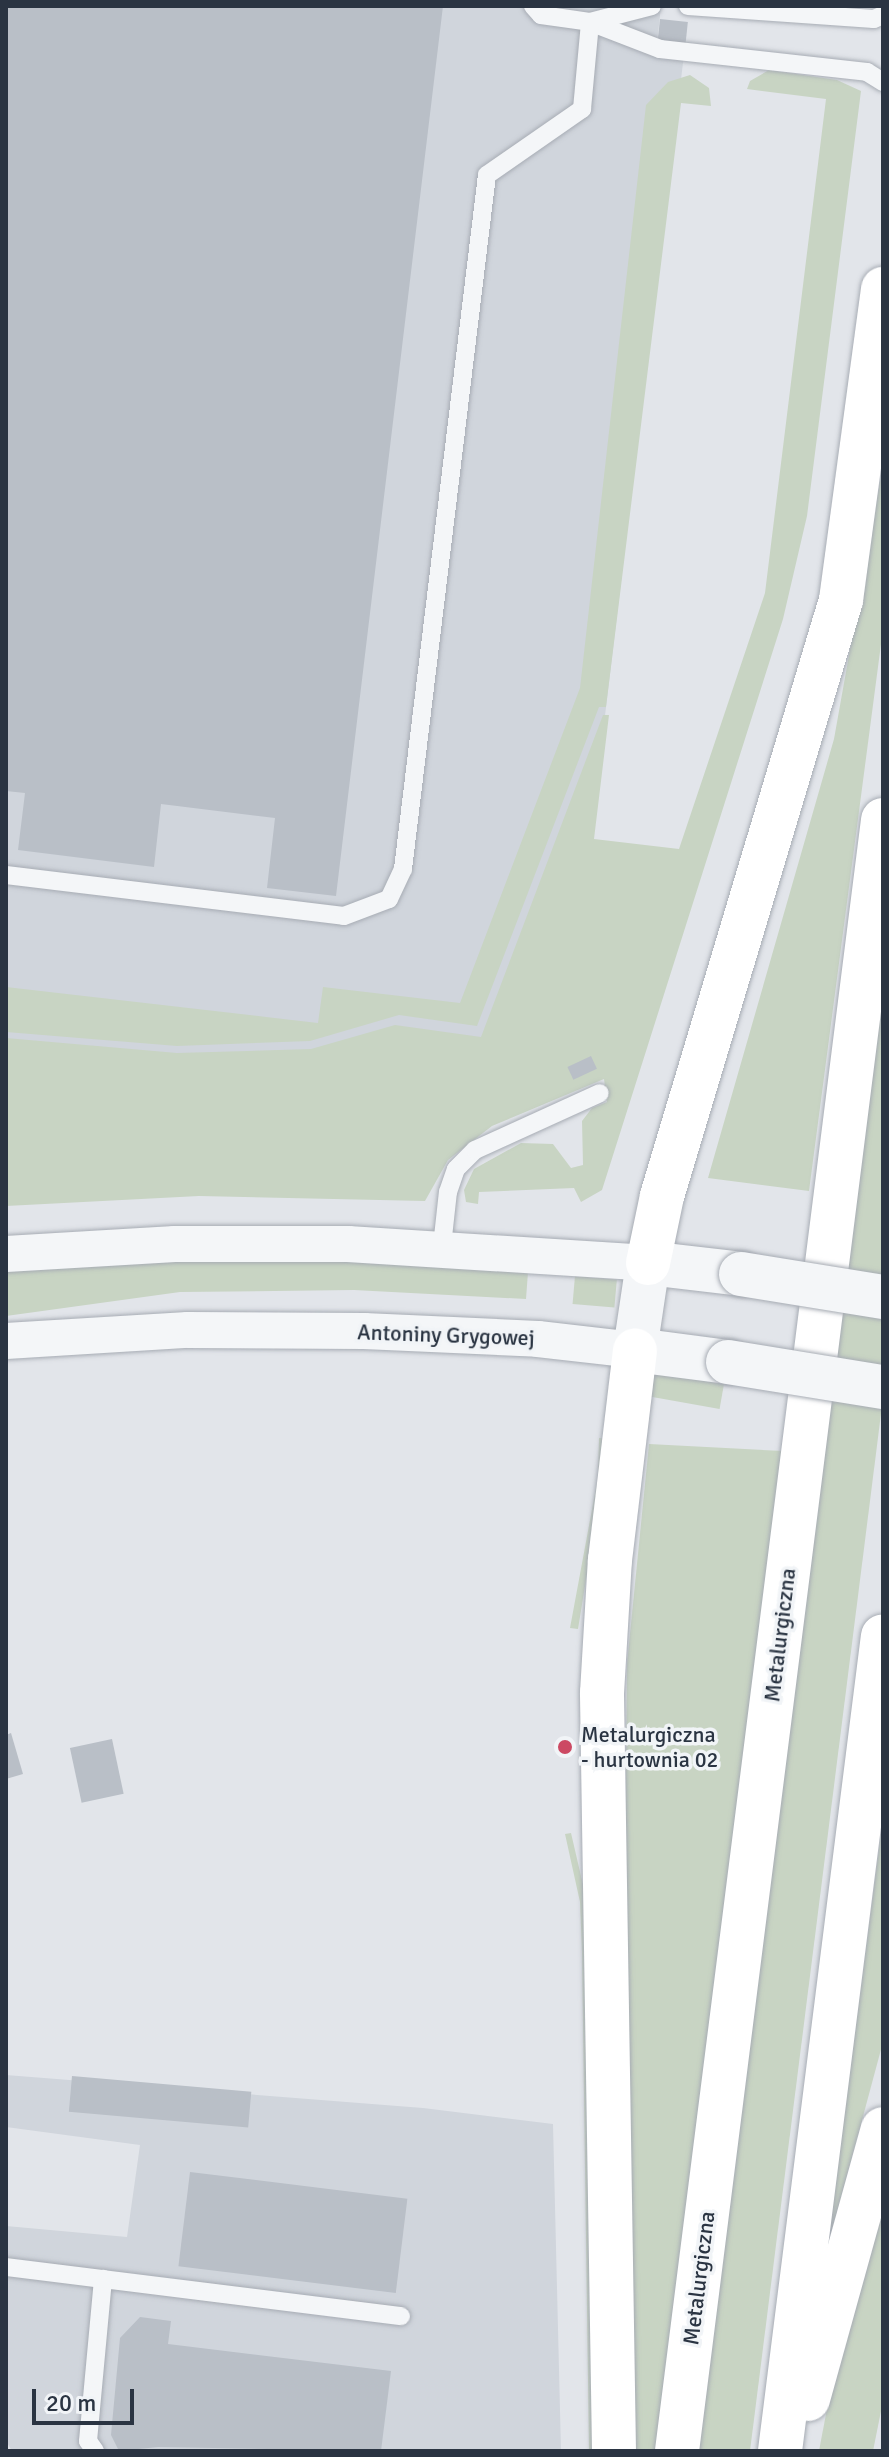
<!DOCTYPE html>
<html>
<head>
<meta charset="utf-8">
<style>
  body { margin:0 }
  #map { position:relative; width:889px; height:2457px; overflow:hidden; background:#e2e5ea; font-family:Signika,sans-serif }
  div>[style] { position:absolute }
  .built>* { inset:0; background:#d0d5dc }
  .green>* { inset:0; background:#c8d4c3; transform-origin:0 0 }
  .building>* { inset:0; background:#b9bfc7; transform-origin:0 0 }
  .roads { filter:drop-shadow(0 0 2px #a7acb4) drop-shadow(0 0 2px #a7acb4) }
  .service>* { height:18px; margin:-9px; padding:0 9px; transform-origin:9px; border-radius:9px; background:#f4f6f8 }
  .minor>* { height:36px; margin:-18px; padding:0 18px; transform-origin:18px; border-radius:18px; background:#f4f6f8 }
  .tertiary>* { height:44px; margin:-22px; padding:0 22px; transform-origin:22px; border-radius:22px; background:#f4f6f8 }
  .secondary>* { height:44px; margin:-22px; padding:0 22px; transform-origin:22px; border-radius:22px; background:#fff }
  .bridges { filter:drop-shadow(0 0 2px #a7acb4) drop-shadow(0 0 2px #a7acb4) }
  .tertiary-bridge>* { height:44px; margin:-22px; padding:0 22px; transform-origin:22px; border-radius:22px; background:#f4f6f8 }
  .dots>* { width:22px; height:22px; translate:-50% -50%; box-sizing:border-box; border:4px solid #f1f4f7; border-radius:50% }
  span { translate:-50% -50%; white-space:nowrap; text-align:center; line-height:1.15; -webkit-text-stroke:7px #f1f4f7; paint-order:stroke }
  .street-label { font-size:22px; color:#2a3442 }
  .poi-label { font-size:22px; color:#2a3442 }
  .left { translate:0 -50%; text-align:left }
  .frame { position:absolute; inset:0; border:8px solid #2a3442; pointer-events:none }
  .scale { position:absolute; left:32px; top:2389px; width:102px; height:36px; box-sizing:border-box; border:4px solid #2a3442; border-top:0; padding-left:10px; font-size:24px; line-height:28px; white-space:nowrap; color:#2a3442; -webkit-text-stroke:6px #f1f4f7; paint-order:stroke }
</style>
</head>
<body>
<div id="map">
  <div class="built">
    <i style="clip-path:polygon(6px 6px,661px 6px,657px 43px,685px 46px,604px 724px,485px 1041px,6px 1125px)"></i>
    <i style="clip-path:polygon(6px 2075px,423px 2108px,553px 2124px,561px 2451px,12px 2451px,6px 2441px,6px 2226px,127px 2237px,140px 2145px,6px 2127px)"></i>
  </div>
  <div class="green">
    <i style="clip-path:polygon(769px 70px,837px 80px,861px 91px,807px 516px,783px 619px,602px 1190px,581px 1202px,574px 1188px,479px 1192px,478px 1204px,466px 1202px,464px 1190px,474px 1169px,521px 1143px,553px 1144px,571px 1168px,583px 1165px,582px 1121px,592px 1108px,607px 1102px,604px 1079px,492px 1126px,448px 1160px,425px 1201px,199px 1196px,6px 1206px,6px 1038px,177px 1053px,311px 1049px,395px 1025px,481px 1037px,603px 715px,609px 715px,594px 839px,679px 849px,765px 593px,826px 99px,747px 89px,750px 81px)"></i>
    <i style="clip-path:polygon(690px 75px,709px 88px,711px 106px,681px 103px,606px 707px,599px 707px,477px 1026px,399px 1015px,310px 1041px,177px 1046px,6px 1032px,6px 987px,318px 1023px,323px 987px,460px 1003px,580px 688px,646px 105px,668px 82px)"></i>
    <i style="clip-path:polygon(883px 465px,883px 629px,809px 1191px,708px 1178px,834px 739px)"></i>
    <i style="clip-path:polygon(883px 956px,883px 1398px,750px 2451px,696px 2451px)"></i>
    <i style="clip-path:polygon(185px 1261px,366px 1261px,528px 1272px,526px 1299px,354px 1290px,180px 1292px,6px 1316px,6px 1271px)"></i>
    <i style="left:575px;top:1276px;width:42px;height:28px;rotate:5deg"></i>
    <i style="left:654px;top:1372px;width:71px;height:25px;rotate:10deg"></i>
    <i style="clip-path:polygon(599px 1438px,609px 1439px,578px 1629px,570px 1628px,598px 1477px)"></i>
    <i style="clip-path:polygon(649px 1444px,783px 1451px,656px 2451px,635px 2451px,623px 2099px,627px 1664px)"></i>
    <i style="clip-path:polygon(883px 1818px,883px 2042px,826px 2254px)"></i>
    <i style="clip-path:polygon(571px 1833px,587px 1902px,596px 2451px,589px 2451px,582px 1952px,580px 1902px,565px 1834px)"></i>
    <i style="clip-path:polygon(883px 2171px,883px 2401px,873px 2451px,819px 2451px,851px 2282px)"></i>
  </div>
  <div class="building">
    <i style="clip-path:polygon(6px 6px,443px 6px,336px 896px,267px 888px,275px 818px,161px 804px,154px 867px,18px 850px,25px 793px,6px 791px)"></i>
    <i style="left:660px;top:19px;width:28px;height:22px;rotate:6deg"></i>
    <i style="left:591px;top:1056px;width:14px;height:26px;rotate:65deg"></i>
    <i style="clip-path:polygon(11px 1733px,23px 1774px,6px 1779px,6px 1735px)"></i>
    <i style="left:112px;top:1739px;width:56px;height:43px;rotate:78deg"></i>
    <i style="left:72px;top:2076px;width:180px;height:36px;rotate:5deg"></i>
    <i style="left:190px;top:2172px;width:219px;height:95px;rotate:7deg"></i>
    <i style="clip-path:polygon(140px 2317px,171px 2321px,168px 2344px,391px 2371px,381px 2451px,158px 2447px,119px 2451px,111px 2435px,120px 2338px)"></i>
  </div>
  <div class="roads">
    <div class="service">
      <i style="left:533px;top:6px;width:12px;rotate:48deg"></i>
      <i style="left:541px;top:15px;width:49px;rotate:8.1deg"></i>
      <i style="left:590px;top:22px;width:75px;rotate:21.1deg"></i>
      <i style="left:660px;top:49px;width:208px;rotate:6.3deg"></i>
      <i style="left:867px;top:72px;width:19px;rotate:32deg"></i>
      <i style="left:688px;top:6px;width:186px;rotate:4deg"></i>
      <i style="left:874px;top:19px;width:10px;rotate:-24deg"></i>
      <i style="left:590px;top:22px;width:64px;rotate:-14.5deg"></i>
      <i style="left:6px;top:875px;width:340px;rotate:6.9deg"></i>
      <i style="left:344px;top:916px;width:48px;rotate:-20.7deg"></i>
      <i style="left:389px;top:899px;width:33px;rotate:-65deg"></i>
      <i style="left:403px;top:869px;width:699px;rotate:-83.1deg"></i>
      <i style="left:487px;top:175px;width:116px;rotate:-34.8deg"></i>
      <i style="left:582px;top:109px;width:87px;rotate:-84.7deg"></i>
      <i style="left:442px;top:1246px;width:54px;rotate:-83.7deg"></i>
      <i style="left:448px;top:1192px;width:24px;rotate:-71deg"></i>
      <i style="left:456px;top:1169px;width:27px;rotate:-45deg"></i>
      <i style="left:475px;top:1150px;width:137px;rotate:-24.5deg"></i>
      <i style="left:6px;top:2267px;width:398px;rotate:7.1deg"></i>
      <i style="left:95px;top:2451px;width:12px;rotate:-125deg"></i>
      <i style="left:88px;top:2441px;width:163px;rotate:-84.7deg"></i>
    </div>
    <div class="minor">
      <i style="left:6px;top:1254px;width:169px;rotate:-3.4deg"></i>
      <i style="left:175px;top:1244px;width:173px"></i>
      <i style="left:348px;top:1244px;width:301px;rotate:3.6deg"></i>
      <i style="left:6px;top:1341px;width:182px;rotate:-3.5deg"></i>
      <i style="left:188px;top:1330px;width:176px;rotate:0.3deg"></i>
      <i style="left:364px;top:1331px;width:174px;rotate:2.6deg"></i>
      <i style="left:538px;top:1339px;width:98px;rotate:6.5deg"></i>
    </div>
    <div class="tertiary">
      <i style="left:728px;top:1362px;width:94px;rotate:-172.6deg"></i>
      <i style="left:635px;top:1350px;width:88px;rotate:-81.5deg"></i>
      <i style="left:648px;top:1263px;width:94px;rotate:6.7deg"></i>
    </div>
    <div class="secondary">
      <i style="left:648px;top:1263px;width:68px;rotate:-78.2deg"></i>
      <i style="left:662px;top:1196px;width:622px;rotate:-73.28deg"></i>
      <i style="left:841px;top:600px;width:314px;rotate:-82.3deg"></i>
      <i style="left:808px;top:2399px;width:280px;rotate:-74.5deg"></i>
      <i style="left:614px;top:2451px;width:758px;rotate:-90.91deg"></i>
      <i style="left:602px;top:1693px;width:133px;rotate:-86.6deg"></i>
      <i style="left:610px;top:1560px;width:211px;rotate:-83.2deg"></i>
      <i style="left:677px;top:2451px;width:1644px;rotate:-82.8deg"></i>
      <i style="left:780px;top:2451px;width:821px;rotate:-82.8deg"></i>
    </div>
  </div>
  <div class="bridges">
    <div class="tertiary-bridge">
      <i style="left:741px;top:1274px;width:144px;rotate:9.2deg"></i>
      <i style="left:728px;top:1362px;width:157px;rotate:9.2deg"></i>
    </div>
  </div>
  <div class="dots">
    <i style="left:565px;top:1747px;background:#cc4963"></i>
  </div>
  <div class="street-label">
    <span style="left:446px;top:1335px;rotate:2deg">Antoniny Grygowej</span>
    <span style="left:780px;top:1635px;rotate:-83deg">Metalurgiczna</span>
    <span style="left:699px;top:2278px;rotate:-83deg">Metalurgiczna</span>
  </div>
  <div class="poi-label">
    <span class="left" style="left:581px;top:1747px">Metalurgiczna<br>- hurtownia 02</span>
  </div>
  <div class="frame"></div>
  <div class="scale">20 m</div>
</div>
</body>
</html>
